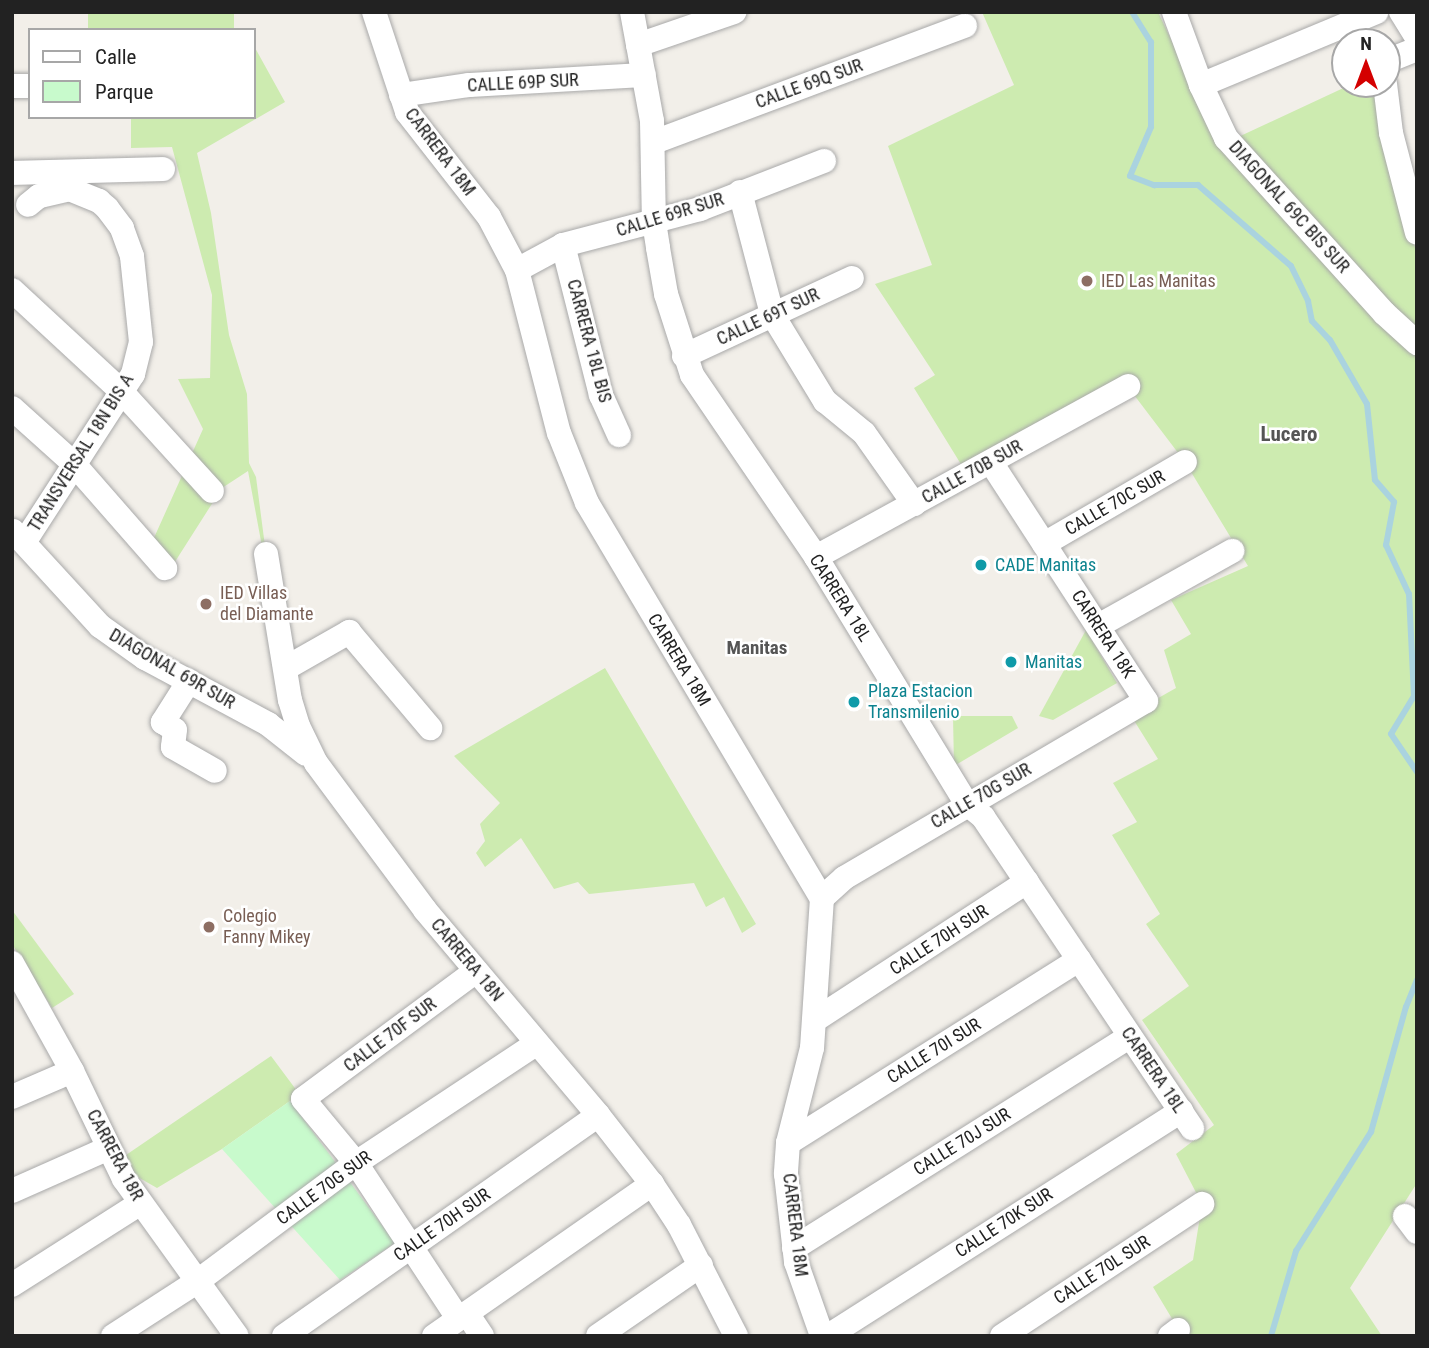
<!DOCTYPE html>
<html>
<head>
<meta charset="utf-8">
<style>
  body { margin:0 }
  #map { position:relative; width:1429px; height:1348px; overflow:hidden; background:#f2efe9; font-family:"Roboto Condensed",sans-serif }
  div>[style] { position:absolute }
  .grass>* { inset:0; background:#cdebb0; transform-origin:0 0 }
  .park>* { inset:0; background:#c8facc }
  .stream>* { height:6px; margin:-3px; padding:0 3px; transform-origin:3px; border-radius:3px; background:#aad3df }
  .roads { filter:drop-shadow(0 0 2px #a9a9a9) drop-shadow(0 0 2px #a9a9a9) }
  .minor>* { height:24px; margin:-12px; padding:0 12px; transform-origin:12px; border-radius:12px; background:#fff }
  .dots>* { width:19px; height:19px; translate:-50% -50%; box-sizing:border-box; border:4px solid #fff; border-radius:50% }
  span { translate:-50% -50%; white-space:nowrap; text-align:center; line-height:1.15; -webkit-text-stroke:5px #fff; paint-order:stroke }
  .street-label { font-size:18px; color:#222 }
  .education-label { font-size:18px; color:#785e54 }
  .left { translate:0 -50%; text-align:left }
  .culture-label { font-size:18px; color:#0d838f }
  .neighbourhood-label { font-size:19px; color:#555; font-weight:700 }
  .quarter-label { font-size:21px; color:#555; font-weight:700 }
  .frame { position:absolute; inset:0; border:14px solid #222; pointer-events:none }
  .legend { position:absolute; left:28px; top:28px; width:228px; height:91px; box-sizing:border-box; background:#fff; border:2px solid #a7a7a7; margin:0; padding:9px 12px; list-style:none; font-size:21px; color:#222 }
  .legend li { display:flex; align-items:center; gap:14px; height:35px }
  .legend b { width:35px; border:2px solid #a7a7a7 }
  .north { position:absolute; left:1331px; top:28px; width:70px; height:70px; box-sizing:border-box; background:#fff; border:2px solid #a7a7a7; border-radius:50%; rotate:0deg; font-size:19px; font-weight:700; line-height:28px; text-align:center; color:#222 }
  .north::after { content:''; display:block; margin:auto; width:24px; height:32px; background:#d40000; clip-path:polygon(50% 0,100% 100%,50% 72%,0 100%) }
</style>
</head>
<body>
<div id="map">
  <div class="grass">
    <i style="left:88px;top:12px;width:146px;height:18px"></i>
    <i style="clip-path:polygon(982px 12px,1158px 12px,1221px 145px,1352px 84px,1378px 84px,1407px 227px,1417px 252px,1417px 1183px,1350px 1288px,1382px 1336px,1175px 1336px,1180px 1332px,1153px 1287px,1193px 1260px,1202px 1204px,1176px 1154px,1214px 1125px,1142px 1020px,1189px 986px,1146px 924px,1160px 914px,1112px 835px,1137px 822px,1113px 783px,1158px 759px,1130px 714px,1176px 688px,1164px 650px,1191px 634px,1171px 600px,1248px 566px,1185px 462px,1128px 387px,967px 474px,914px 388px,935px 375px,875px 284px,932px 265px,888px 146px,1014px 85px)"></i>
    <i style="clip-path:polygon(254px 46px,285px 102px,197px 153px,211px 213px,229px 335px,247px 394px,249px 463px,256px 477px,266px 554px,263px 552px,248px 471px,222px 488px,164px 579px,144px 560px,203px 429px,178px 379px,210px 378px,212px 295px,172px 147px,131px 148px,131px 117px,254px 117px)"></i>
    <i style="clip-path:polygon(1086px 630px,1117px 683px,1053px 720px,1039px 716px)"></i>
    <i style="clip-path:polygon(605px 668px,756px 924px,742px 933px,724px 897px,706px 907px,694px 883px,589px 894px,578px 882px,554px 889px,521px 838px,485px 867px,476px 853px,485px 841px,480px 824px,500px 803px,454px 756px)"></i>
    <i style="clip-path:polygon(953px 716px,1012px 716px,1018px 728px,954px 766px)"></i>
    <i style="clip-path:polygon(12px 910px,74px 994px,52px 1008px,12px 944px)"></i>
    <i style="clip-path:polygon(271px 1056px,303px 1099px,290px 1101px,222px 1149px,157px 1188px,136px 1176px,126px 1155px)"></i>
  </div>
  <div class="park">
    <i style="clip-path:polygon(290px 1101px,395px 1243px,340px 1280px,222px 1149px)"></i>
  </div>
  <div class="stream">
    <i style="left:1132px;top:12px;width:36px;rotate:58deg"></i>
    <i style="left:1151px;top:42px;width:85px;rotate:90deg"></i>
    <i style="left:1151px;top:127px;width:53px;rotate:113.2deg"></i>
    <i style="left:1130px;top:176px;width:26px;rotate:21deg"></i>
    <i style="left:1154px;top:185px;width:44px"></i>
    <i style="left:1198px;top:185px;width:123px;rotate:41.1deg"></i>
    <i style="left:1291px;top:266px;width:39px;rotate:64deg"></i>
    <i style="left:1308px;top:301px;width:20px;rotate:79deg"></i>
    <i style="left:1312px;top:321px;width:26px;rotate:47deg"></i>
    <i style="left:1330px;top:340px;width:74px;rotate:60deg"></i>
    <i style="left:1367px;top:404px;width:76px;rotate:84deg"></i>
    <i style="left:1375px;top:480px;width:29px;rotate:49deg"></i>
    <i style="left:1394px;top:502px;width:44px;rotate:100.5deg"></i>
    <i style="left:1386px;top:545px;width:54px;rotate:64.9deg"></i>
    <i style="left:1409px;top:594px;width:102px;rotate:87.2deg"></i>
    <i style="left:1414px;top:696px;width:44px;rotate:121.2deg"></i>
    <i style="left:1391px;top:734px;width:46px;rotate:55.6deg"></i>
    <i style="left:1271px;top:1336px;width:89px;rotate:-73.6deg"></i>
    <i style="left:1296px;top:1251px;width:141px;rotate:-57.8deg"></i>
    <i style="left:1371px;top:1132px;width:130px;rotate:-74.4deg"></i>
    <i style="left:1406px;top:1007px;width:29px;rotate:-68deg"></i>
  </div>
  <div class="roads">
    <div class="minor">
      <i style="left:374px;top:12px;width:105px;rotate:71.7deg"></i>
      <i style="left:407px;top:112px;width:133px;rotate:52deg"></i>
      <i style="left:489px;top:217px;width:60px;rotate:62.2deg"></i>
      <i style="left:517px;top:270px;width:168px;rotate:75.6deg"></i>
      <i style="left:559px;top:433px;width:75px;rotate:68.2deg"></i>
      <i style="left:587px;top:503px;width:460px;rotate:59.3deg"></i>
      <i style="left:822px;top:898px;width:150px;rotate:93.8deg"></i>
      <i style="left:812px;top:1048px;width:98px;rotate:104.2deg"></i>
      <i style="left:788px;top:1143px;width:31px;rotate:94deg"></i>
      <i style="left:786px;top:1174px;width:89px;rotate:83.5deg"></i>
      <i style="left:796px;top:1262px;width:78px;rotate:70.6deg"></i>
      <i style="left:632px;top:12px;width:111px;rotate:79.6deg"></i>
      <i style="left:652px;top:121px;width:101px;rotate:88.9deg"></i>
      <i style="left:654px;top:222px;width:26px;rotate:81deg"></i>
      <i style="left:658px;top:248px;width:47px;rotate:80.1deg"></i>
      <i style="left:666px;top:294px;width:85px;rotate:72.2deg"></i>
      <i style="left:692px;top:375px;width:220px;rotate:55.7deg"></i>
      <i style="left:816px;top:557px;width:289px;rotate:58.6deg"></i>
      <i style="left:967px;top:804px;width:21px;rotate:39deg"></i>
      <i style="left:983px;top:817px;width:375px;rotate:56.1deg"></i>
      <i style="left:1174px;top:12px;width:78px;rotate:69.7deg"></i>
      <i style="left:1201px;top:85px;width:59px;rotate:64.7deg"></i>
      <i style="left:1226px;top:138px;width:236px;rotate:47.9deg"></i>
      <i style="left:1384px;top:313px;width:45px;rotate:42.3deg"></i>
      <i style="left:1401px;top:12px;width:31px;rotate:58deg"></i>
      <i style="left:638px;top:45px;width:102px;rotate:-19deg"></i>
      <i style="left:1387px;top:61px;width:32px;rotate:-22deg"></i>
      <i style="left:1385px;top:84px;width:49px;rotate:83deg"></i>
      <i style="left:1391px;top:133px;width:103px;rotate:75.4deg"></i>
      <i style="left:1201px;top:85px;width:190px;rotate:-22.6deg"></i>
      <i style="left:12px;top:86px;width:18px"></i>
      <i style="left:401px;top:95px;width:69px;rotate:-8.4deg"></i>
      <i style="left:469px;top:85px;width:175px;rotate:-3.3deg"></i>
      <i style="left:654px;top:142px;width:332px;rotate:-20.5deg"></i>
      <i style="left:12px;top:173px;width:151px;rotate:-1.5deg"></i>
      <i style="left:740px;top:192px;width:126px;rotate:75.3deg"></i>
      <i style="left:772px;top:314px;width:102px;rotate:58.7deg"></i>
      <i style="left:825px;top:401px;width:50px;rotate:39.4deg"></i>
      <i style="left:864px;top:433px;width:87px;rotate:54.8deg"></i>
      <i style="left:563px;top:245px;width:155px;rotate:75.8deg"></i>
      <i style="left:601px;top:395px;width:44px;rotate:65.8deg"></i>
      <i style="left:517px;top:270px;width:52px;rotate:-28.5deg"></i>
      <i style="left:563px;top:245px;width:142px;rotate:-14.7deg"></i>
      <i style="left:700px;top:209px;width:133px;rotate:-21.2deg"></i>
      <i style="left:12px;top:290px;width:149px;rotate:42.8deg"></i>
      <i style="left:121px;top:391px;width:135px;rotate:47.7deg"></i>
      <i style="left:684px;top:356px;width:185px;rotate:-24.9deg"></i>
      <i style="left:12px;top:408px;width:82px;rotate:42deg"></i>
      <i style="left:73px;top:463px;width:140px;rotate:48.8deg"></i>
      <i style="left:13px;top:531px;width:129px;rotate:47.5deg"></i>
      <i style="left:100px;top:626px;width:55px;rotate:35.4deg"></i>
      <i style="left:145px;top:658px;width:140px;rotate:28.2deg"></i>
      <i style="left:268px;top:724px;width:48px;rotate:38.3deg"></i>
      <i style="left:25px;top:541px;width:199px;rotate:-57.1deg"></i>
      <i style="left:133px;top:374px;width:33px;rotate:-76deg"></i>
      <i style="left:141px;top:342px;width:86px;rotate:-96deg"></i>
      <i style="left:132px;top:256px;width:30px;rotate:-110deg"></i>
      <i style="left:122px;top:228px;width:25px;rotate:-127deg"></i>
      <i style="left:107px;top:208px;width:11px;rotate:-139deg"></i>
      <i style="left:99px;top:201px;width:31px;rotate:-158deg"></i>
      <i style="left:70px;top:189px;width:32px;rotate:167deg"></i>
      <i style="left:39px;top:196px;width:14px;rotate:141deg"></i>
      <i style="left:1044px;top:544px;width:163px;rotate:-30.2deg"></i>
      <i style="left:266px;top:554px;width:148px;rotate:80.7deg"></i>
      <i style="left:290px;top:700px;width:27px;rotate:73deg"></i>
      <i style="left:298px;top:726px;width:41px;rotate:64.1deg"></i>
      <i style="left:316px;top:763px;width:183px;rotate:53.4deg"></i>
      <i style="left:425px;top:910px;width:268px;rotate:49.8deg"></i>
      <i style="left:598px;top:1115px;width:88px;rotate:52deg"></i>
      <i style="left:652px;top:1184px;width:49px;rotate:56.6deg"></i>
      <i style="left:679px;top:1225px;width:125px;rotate:62.8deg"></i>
      <i style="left:816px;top:557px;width:356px;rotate:-28.7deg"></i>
      <i style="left:1098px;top:626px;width:154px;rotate:-29.2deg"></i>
      <i style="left:286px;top:668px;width:73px;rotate:-29.7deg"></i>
      <i style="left:349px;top:632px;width:126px;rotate:49.8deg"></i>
      <i style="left:189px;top:681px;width:49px;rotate:122.4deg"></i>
      <i style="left:163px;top:722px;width:14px;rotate:34deg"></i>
      <i style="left:175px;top:730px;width:17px;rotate:97deg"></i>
      <i style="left:173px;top:747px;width:48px;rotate:29.7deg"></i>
      <i style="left:822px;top:898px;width:30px;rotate:-42deg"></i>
      <i style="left:844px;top:878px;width:350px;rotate:-30.4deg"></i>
      <i style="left:1146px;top:701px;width:285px;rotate:-123deg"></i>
      <i style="left:12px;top:963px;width:124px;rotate:60.9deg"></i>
      <i style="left:72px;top:1071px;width:120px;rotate:64.3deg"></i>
      <i style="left:124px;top:1179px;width:193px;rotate:54.3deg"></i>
      <i style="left:476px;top:971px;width:215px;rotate:143.5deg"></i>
      <i style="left:303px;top:1099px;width:83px;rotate:50.4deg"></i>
      <i style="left:356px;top:1163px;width:181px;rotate:56.7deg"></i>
      <i style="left:455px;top:1314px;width:13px;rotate:4deg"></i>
      <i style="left:468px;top:1315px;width:25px;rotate:56deg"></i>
      <i style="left:815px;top:1020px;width:253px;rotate:-33.1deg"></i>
      <i style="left:12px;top:1097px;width:65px;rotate:-23.4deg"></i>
      <i style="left:788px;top:1143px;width:344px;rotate:-32.2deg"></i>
      <i style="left:12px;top:1191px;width:106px;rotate:-23.9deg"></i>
      <i style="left:1405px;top:1216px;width:20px;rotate:53deg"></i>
      <i style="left:794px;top:1248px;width:397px;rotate:-32.2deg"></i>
      <i style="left:12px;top:1285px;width:151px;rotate:-32.5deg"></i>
      <i style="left:113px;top:1336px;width:101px;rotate:-32.9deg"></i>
      <i style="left:198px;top:1281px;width:197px;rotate:-36.8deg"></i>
      <i style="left:356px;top:1163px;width:217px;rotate:-33.5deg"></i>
      <i style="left:284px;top:1336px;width:384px;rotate:-35.1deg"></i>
      <i style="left:434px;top:1336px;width:266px;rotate:-34.9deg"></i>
      <i style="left:598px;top:1336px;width:125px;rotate:-34.6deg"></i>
      <i style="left:828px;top:1336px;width:419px;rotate:-32.5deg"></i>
      <i style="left:1002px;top:1336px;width:240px;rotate:-33.4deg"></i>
      <i style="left:1170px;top:1336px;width:10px;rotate:-37deg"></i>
    </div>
  </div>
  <div class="dots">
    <i style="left:1087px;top:281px;background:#8d6e63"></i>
    <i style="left:981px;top:565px;background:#0f9aa8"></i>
    <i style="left:206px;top:604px;background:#8d6e63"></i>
    <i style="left:1011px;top:662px;background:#0f9aa8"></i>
    <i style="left:854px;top:702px;background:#0f9aa8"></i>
    <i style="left:209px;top:927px;background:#8d6e63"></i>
  </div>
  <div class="street-label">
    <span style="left:523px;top:83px;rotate:-3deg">CALLE 69P SUR</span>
    <span style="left:809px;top:84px;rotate:-20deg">CALLE 69Q SUR</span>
    <span style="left:440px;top:152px;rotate:53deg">CARRERA 18M</span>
    <span style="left:1289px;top:207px;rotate:48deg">DIAGONAL 69C BIS SUR</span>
    <span style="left:670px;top:215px;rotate:-17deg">CALLE 69R SUR</span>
    <span style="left:768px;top:317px;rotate:-25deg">CALLE 69T SUR</span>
    <span style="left:589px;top:341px;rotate:75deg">CARRERA 18L BIS</span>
    <span style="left:81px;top:453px;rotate:-58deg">TRANSVERSAL 18N BIS A</span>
    <span style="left:972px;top:472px;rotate:-29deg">CALLE 70B SUR</span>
    <span style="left:1115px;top:503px;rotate:-30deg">CALLE 70C SUR</span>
    <span style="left:840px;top:598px;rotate:58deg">CARRERA 18L</span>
    <span style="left:1103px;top:634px;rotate:57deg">CARRERA 18K</span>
    <span style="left:679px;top:660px;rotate:59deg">CARRERA 18M</span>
    <span style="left:172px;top:669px;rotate:30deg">DIAGONAL 69R SUR</span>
    <span style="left:981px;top:796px;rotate:-30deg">CALLE 70G SUR</span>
    <span style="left:939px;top:940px;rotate:-33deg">CALLE 70H SUR</span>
    <span style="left:467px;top:960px;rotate:50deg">CARRERA 18N</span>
    <span style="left:390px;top:1035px;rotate:-37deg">CALLE 70F SUR</span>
    <span style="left:934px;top:1051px;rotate:-32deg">CALLE 70I SUR</span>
    <span style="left:1153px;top:1070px;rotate:56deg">CARRERA 18L</span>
    <span style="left:962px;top:1142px;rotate:-32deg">CALLE 70J SUR</span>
    <span style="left:115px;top:1155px;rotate:62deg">CARRERA 18R</span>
    <span style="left:324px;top:1188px;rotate:-36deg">CALLE 70G SUR</span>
    <span style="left:1004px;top:1223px;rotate:-33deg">CALLE 70K SUR</span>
    <span style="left:442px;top:1225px;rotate:-35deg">CALLE 70H SUR</span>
    <span style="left:795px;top:1225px;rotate:83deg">CARRERA 18M</span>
    <span style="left:1102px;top:1270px;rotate:-33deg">CALLE 70L SUR</span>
  </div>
  <div class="education-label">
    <span class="left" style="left:1101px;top:281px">IED Las Manitas</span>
    <span class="left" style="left:220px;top:604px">IED Villas<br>del Diamante</span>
    <span class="left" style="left:223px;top:927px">Colegio<br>Fanny Mikey</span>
  </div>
  <div class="culture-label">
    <span class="left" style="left:995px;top:565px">CADE Manitas</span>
    <span class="left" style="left:1025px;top:662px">Manitas</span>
    <span class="left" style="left:868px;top:702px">Plaza Estacion<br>Transmilenio</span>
  </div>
  <div class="neighbourhood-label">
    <span style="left:757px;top:648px">Manitas</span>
  </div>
  <div class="quarter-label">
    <span style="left:1289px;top:434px">Lucero</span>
  </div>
  <div class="frame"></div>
  <ul class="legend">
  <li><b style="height:9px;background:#fff"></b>Calle</li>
  <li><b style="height:19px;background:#c8facc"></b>Parque</li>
  </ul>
  <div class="north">N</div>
</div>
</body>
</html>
